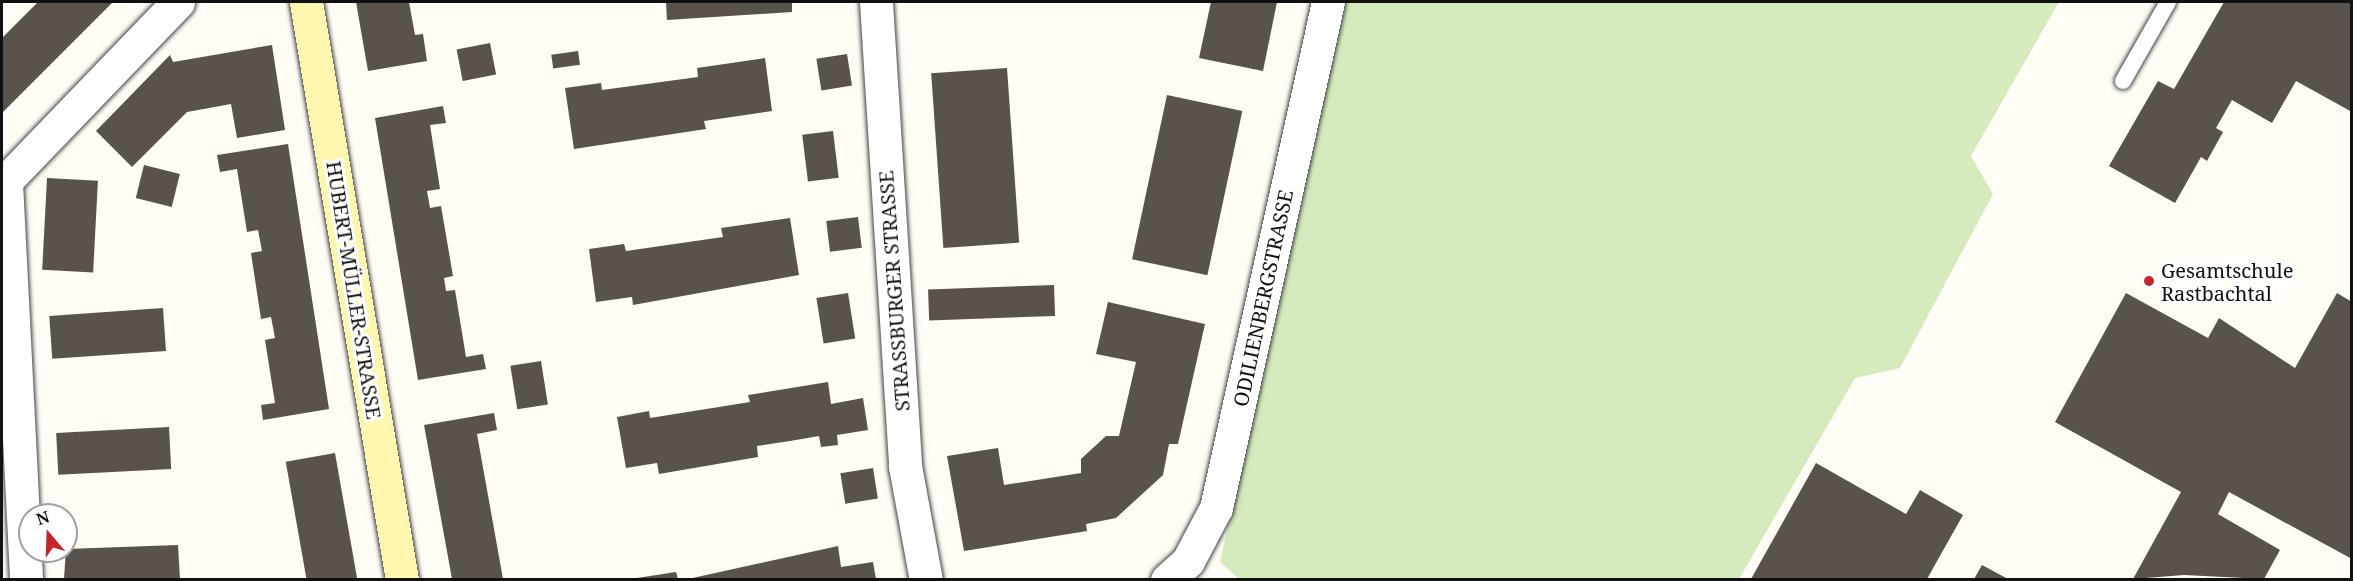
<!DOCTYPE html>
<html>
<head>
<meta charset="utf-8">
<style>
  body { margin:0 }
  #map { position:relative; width:2353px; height:581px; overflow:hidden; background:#fffdf5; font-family:"Noto Serif",serif }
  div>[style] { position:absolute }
  .green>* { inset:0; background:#d5ebbd }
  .building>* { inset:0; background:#5a524d; transform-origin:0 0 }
  .roads { filter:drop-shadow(0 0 2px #444) drop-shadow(0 0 2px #444) }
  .lane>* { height:16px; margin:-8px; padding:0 8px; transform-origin:8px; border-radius:8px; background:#fff }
  .street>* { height:33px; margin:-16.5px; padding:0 16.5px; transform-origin:16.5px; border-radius:16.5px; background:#fff }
  .secondary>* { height:33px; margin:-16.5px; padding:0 16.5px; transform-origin:16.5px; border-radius:16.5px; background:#fff6b0 }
  .dots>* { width:16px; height:16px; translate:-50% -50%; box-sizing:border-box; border:3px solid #fff; border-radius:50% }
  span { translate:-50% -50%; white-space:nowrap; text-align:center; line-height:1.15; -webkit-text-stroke:6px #fff; paint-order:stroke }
  .poi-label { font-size:20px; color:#111 }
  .left { translate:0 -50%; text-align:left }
  .street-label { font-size:20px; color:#111 }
  .frame { position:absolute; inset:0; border:3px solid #111; pointer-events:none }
  .north { position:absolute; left:18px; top:503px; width:60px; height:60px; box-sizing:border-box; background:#fff; border:2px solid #a0a0a0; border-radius:50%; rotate:341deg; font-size:16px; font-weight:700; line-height:24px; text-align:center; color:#111 }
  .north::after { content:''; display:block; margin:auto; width:21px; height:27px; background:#c4262e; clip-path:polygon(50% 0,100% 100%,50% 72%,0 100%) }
</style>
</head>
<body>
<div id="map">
  <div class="green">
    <i style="clip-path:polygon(1344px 2px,2059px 2px,1971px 156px,1993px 194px,1900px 368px,1855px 378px,1739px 579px,1240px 580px,1220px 562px)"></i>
  </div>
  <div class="building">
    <i style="clip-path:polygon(38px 2px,113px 2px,2px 113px,2px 38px)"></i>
    <i style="clip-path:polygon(356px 2px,409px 2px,415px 35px,423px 34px,427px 61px,368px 71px)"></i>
    <i style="clip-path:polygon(666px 2px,792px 2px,792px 12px,667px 20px)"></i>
    <i style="clip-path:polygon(1211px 2px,1277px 2px,1263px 71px,1199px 58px)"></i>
    <i style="clip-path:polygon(2224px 2px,2352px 2px,2352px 112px,2296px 81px,2272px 123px,2232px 100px,2216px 128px,2223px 132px,2207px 161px,2201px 157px,2175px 203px,2109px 166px,2158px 81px,2174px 89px)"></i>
    <i style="left:490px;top:43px;width:32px;height:34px;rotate:79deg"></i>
    <i style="clip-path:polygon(272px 45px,285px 130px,237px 138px,231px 104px,187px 112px,132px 167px,96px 131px,170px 55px,173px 62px)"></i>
    <i style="left:578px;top:51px;width:14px;height:27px;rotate:82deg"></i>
    <i style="left:847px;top:54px;width:32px;height:31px;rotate:81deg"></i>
    <i style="clip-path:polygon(765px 58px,772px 111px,704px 121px,706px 129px,574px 149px,565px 88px,601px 83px,602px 90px,698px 77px,697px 68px)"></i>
    <i style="left:1007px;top:68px;width:175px;height:76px;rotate:86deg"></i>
    <i style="left:1167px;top:95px;width:77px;height:168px;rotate:12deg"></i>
    <i style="clip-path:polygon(443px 106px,446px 123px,430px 125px,440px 189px,427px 191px,430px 208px,441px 206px,453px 276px,444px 278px,446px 291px,455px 290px,466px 357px,483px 354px,486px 369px,418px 380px,375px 118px)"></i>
    <i style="left:833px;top:131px;width:47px;height:31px;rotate:83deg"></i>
    <i style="clip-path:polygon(288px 144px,329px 409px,263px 420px,261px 405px,275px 403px,265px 340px,275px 338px,271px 317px,261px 319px,251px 253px,262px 251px,258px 230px,247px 232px,237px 169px,220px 172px,217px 155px)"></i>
    <i style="left:144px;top:165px;width:37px;height:34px;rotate:14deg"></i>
    <i style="left:47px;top:178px;width:51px;height:92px;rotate:3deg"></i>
    <i style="left:858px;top:217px;width:31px;height:32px;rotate:83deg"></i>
    <i style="clip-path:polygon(790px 218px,799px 275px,633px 305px,632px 297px,596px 302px,589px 249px,624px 244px,626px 251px,723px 237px,721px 228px)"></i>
    <i style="left:1054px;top:285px;width:31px;height:126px;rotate:88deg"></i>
    <i style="left:848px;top:293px;width:46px;height:32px;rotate:81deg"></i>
    <i style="clip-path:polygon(2126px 293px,2208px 338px,2219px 318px,2295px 368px,2337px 293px,2352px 302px,2352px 559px,2229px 492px,2218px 514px,2280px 550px,2264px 579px,2184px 575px,2133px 579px,2181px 492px,2055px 422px)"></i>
    <i style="clip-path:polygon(1108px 302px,1205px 324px,1178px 444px,1169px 444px,1163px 475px,1116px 518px,1086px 524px,1087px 531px,964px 551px,947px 456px,998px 448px,1004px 485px,1081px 473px,1081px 459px,1106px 436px,1119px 436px,1136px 362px,1096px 354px)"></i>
    <i style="left:163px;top:308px;width:43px;height:114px;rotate:86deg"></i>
    <i style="left:541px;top:361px;width:44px;height:31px;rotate:81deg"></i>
    <i style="clip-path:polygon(828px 382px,831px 404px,863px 398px,868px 430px,837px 435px,838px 445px,821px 447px,819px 436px,790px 441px,757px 446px,758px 457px,659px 474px,657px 463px,626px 468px,617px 417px,649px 411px,650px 418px,750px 402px,748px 395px)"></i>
    <i style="clip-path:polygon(494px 413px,497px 430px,477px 434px,503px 579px,452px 579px,424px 425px)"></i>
    <i style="left:169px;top:427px;width:42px;height:113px;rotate:87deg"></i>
    <i style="left:335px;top:453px;width:128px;height:50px;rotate:80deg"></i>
    <i style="clip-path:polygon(1816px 463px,1906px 514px,1920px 490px,1963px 515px,1927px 579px,1751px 579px)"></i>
    <i style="left:873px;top:468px;width:31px;height:33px;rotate:81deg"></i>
    <i style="clip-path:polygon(178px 545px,180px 579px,64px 579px,66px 549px)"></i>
    <i style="clip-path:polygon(838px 546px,841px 567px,873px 562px,876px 579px,688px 579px)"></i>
    <i style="clip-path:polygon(1982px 565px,2008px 579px,1974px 579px)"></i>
    <i style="clip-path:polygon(676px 572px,678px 579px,638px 579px,637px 578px)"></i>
  </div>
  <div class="roads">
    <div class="lane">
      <i style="left:2123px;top:81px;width:91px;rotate:-60.3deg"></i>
    </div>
    <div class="street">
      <i style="left:876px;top:2px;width:465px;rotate:86.4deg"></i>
      <i style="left:905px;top:466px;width:116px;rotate:79.6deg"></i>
      <i style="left:6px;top:182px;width:399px;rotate:87.1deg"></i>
      <i style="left:2px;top:185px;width:254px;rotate:-46.1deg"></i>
      <i style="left:1167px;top:580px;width:28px;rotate:-42deg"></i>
      <i style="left:1188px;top:561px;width:60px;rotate:-62.2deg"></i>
      <i style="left:1216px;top:508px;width:518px;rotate:-77.52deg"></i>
    </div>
    <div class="secondary">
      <i style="left:306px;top:2px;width:586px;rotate:80.57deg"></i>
    </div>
  </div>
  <div class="dots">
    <i style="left:2149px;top:281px;background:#c4262e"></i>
  </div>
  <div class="poi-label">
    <span class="left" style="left:2161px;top:282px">Gesamtschule<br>Rastbachtal</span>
  </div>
  <div class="street-label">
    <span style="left:354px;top:290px;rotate:81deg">HUBERT-MÜLLER-STRASSE</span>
    <span style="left:894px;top:291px;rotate:-94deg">STRASSBURGER STRASSE</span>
    <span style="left:1263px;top:298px;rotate:-78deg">ODILIENBERGSTRASSE</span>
  </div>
  <div class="frame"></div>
  <div class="north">N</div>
</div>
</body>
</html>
